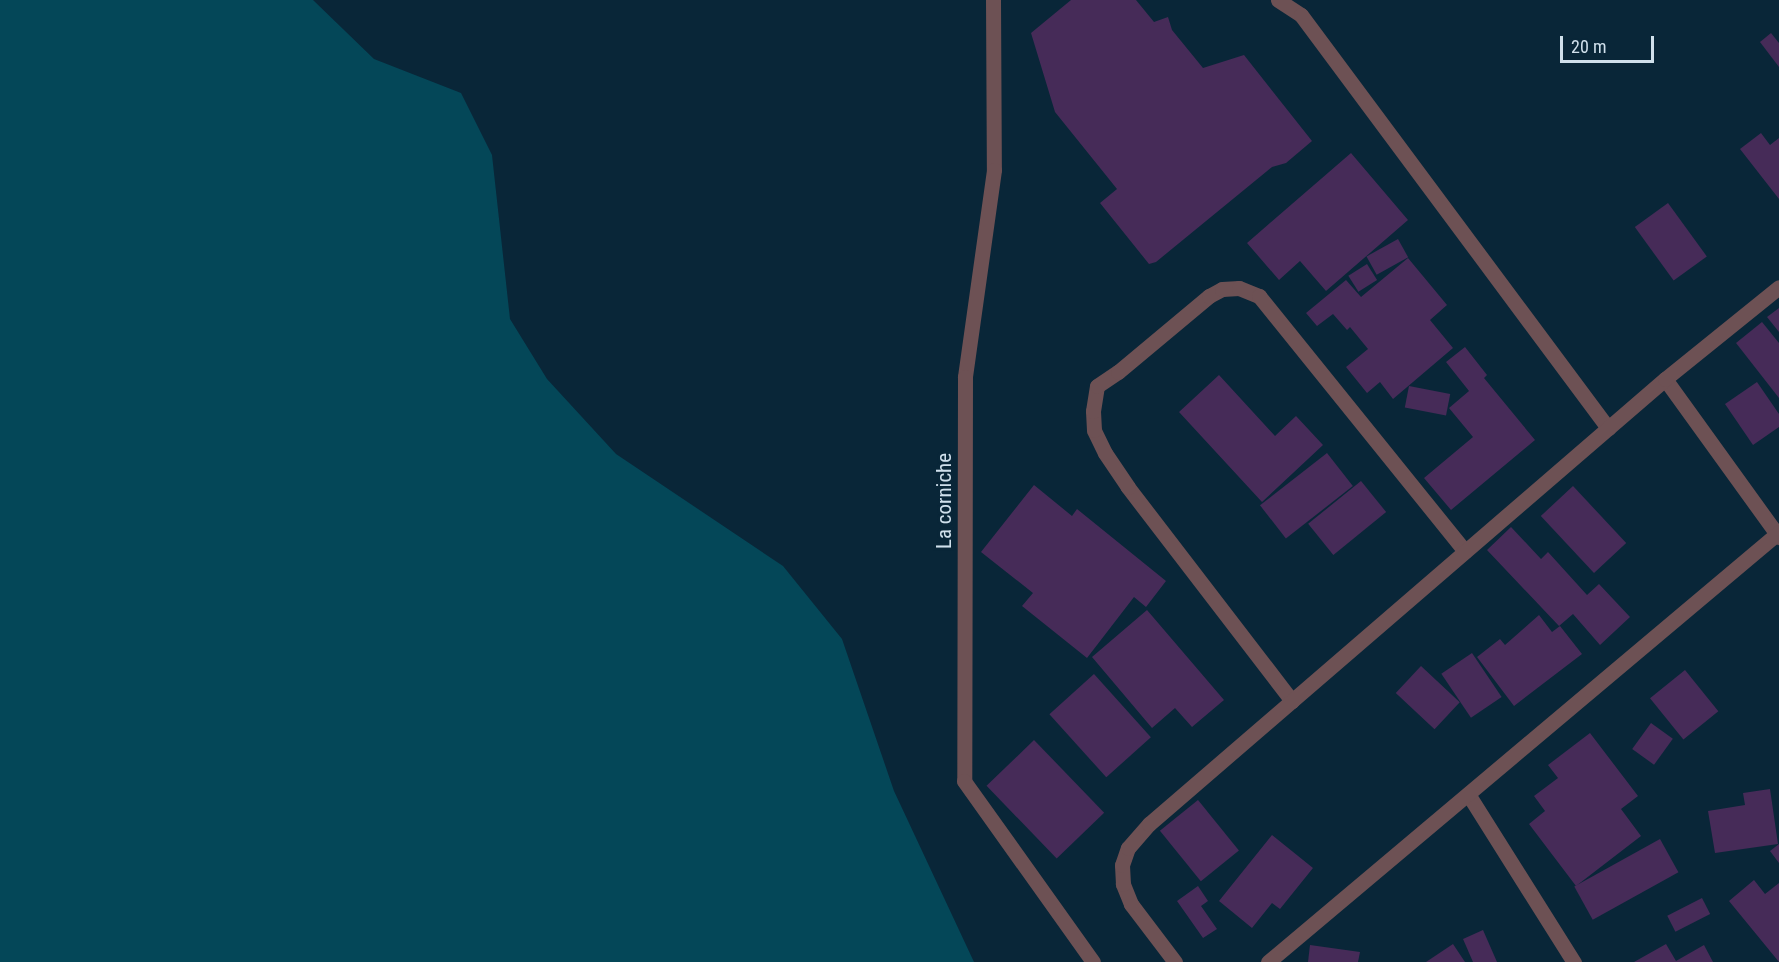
<!DOCTYPE html>
<html>
<head>
<meta charset="utf-8">
<style>
  body { margin:0 }
  #map { position:relative; width:1779px; height:962px; overflow:hidden; background:#092638; font-family:"Roboto Condensed",sans-serif }
  div>[style] { position:absolute }
  .water>* { inset:0; background:#044758 }
  .building>* { inset:0; background:#462b58; transform-origin:0 0 }
  .street>* { height:15px; margin:-7.5px; padding:0 7.5px; transform-origin:7.5px; border-radius:7.5px; background:#6d5154 }
  span { translate:-50% -50%; white-space:nowrap; text-align:center; line-height:1.15; -webkit-text-stroke:6px #092638; paint-order:stroke }
  .street-label { font-size:21px; color:#d0e0ec }
  .scale { position:absolute; left:1560px; top:36px; width:94px; height:27px; box-sizing:border-box; border:3px solid #d0e0ec; border-top:0; padding-left:8px; font-size:18px; line-height:21px; white-space:nowrap; color:#d0e0ec; -webkit-text-stroke:4px #092638; paint-order:stroke }
</style>
</head>
<body>
<div id="map">
  <div class="water">
    <i style="clip-path:polygon(0 0,313px 0,374px 59px,461px 93px,492px 155px,510px 319px,547px 379px,616px 454px,783px 566px,842px 639px,894px 791px,974px 962px,0 962px)"></i>
  </div>
  <div class="building">
    <i style="clip-path:polygon(1071px 0,1136px 0,1154px 22px,1168px 17px,1172px 30px,1203px 68px,1244px 55px,1312px 141px,1286px 163px,1272px 167px,1156px 262px,1149px 264px,1100px 203px,1117px 189px,1055px 112px,1031px 33px)"></i>
    <i style="clip-path:polygon(1771px 33px,1779px 43px,1779px 67px,1760px 42px)"></i>
    <i style="clip-path:polygon(1761px 133px,1770px 145px,1779px 138px,1779px 199px,1740px 149px)"></i>
    <i style="clip-path:polygon(1351px 153px,1408px 220px,1326px 291px,1300px 261px,1279px 280px,1247px 243px)"></i>
    <i style="left:1668px;top:203px;width:66px;height:41px;rotate:54deg"></i>
    <i style="left:1398px;top:239px;width:21px;height:36px;rotate:61deg"></i>
    <i style="clip-path:polygon(1408px 258px,1447px 305px,1430px 320px,1453px 348px,1393px 399px,1380px 382px,1367px 393px,1346px 367px,1368px 349px,1350px 327px,1347px 330px,1333px 314px,1317px 326px,1306px 313px,1346px 280px,1361px 297px)"></i>
    <i style="left:1367px;top:264px;width:19px;height:22px;rotate:58deg"></i>
    <i style="clip-path:polygon(1779px 308px,1779px 332px,1767px 317px)"></i>
    <i style="clip-path:polygon(1762px 322px,1779px 343px,1779px 398px,1736px 343px)"></i>
    <i style="clip-path:polygon(1465px 347px,1487px 375px,1484px 378px,1535px 440px,1451px 510px,1424px 478px,1473px 437px,1449px 408px,1469px 391px,1446px 362px)"></i>
    <i style="clip-path:polygon(1219px 375px,1275px 436px,1296px 416px,1323px 445px,1262px 502px,1179px 412px)"></i>
    <i style="clip-path:polygon(1757px 382px,1779px 414px,1779px 427px,1753px 445px,1725px 404px)"></i>
    <i style="left:1409px;top:386px;width:42px;height:22px;rotate:11deg"></i>
    <i style="left:1327px;top:453px;width:42px;height:85px;rotate:52deg"></i>
    <i style="left:1361px;top:481px;width:40px;height:68px;rotate:51deg"></i>
    <i style="clip-path:polygon(1034px 485px,1072px 516px,1077px 509px,1166px 581px,1146px 607px,1134px 597px,1087px 658px,1022px 606px,1033px 593px,981px 552px)"></i>
    <i style="left:1573px;top:486px;width:78px;height:44px;rotate:47deg"></i>
    <i style="clip-path:polygon(1511px 527px,1541px 559px,1548px 552px,1587px 595px,1599px 584px,1630px 617px,1600px 645px,1573px 614px,1559px 626px,1487px 550px)"></i>
    <i style="clip-path:polygon(1147px 610px,1224px 700px,1192px 727px,1175px 708px,1152px 728px,1092px 657px)"></i>
    <i style="clip-path:polygon(1539px 615px,1552px 632px,1560px 626px,1582px 654px,1514px 706px,1477px 657px,1500px 639px,1505px 645px)"></i>
    <i style="left:1472px;top:653px;width:53px;height:37px;rotate:56deg"></i>
    <i style="left:1421px;top:666px;width:53px;height:37px;rotate:43deg"></i>
    <i style="left:1685px;top:670px;width:53px;height:45px;rotate:51deg"></i>
    <i style="left:1094px;top:674px;width:85px;height:60px;rotate:48deg"></i>
    <i style="left:1651px;top:723px;width:27px;height:32px;rotate:36deg"></i>
    <i style="clip-path:polygon(1590px 733px,1638px 796px,1621px 809px,1641px 836px,1576px 886px,1529px 824px,1545px 811px,1534px 796px,1558px 778px,1548px 765px)"></i>
    <i style="left:1034px;top:740px;width:101px;height:66px;rotate:46deg"></i>
    <i style="clip-path:polygon(1770px 789px,1778px 844px,1715px 853px,1708px 811px,1745px 805px,1743px 793px)"></i>
    <i style="left:1198px;top:800px;width:65px;height:49px;rotate:51deg"></i>
    <i style="clip-path:polygon(1272px 835px,1313px 868px,1280px 909px,1272px 903px,1252px 928px,1219px 901px)"></i>
    <i style="left:1660px;top:839px;width:38px;height:98px;rotate:61deg"></i>
    <i style="clip-path:polygon(1779px 844px,1779px 863px,1770px 851px)"></i>
    <i style="clip-path:polygon(1754px 880px,1765px 894px,1779px 883px,1779px 962px,1729px 901px)"></i>
    <i style="clip-path:polygon(1198px 886px,1208px 901px,1201px 906px,1217px 929px,1203px 938px,1177px 901px)"></i>
    <i style="left:1702px;top:898px;width:18px;height:39px;rotate:63deg"></i>
    <i style="clip-path:polygon(1483px 930px,1497px 962px,1473px 962px,1463px 939px)"></i>
    <i style="clip-path:polygon(1453px 944px,1465px 962px,1426px 962px)"></i>
    <i style="clip-path:polygon(1666px 944px,1676px 961px,1704px 945px,1713px 962px,1634px 962px)"></i>
    <i style="clip-path:polygon(1310px 945px,1360px 952px,1358px 962px,1308px 962px)"></i>
  </div>
  <div class="street">
    <i style="left:993px;top:0;width:170px;rotate:89.7deg"></i>
    <i style="left:994px;top:170px;width:209px;rotate:98deg"></i>
    <i style="left:965px;top:377px;width:404px;rotate:90.1deg"></i>
    <i style="left:964px;top:781px;width:222px;rotate:54.5deg"></i>
    <i style="left:1278px;top:0;width:27px;rotate:33deg"></i>
    <i style="left:1301px;top:15px;width:515px;rotate:53.38deg"></i>
    <i style="left:1665px;top:379px;width:195px;rotate:54.2deg"></i>
    <i style="left:1292px;top:701px;width:270px;rotate:-127.5deg"></i>
    <i style="left:1128px;top:487px;width:41px;rotate:-124.1deg"></i>
    <i style="left:1105px;top:453px;width:25px;rotate:-116deg"></i>
    <i style="left:1094px;top:430px;width:19px;rotate:-93deg"></i>
    <i style="left:1093px;top:411px;width:25px;rotate:-81deg"></i>
    <i style="left:1097px;top:386px;width:25px;rotate:-34deg"></i>
    <i style="left:1118px;top:372px;width:119px;rotate:-39.9deg"></i>
    <i style="left:1209px;top:296px;width:15px;rotate:-28deg"></i>
    <i style="left:1222px;top:289px;width:17px;rotate:-3deg"></i>
    <i style="left:1239px;top:288px;width:22px;rotate:22deg"></i>
    <i style="left:1259px;top:296px;width:328px;rotate:51.1deg"></i>
    <i style="left:1468px;top:794px;width:199px;rotate:57.8deg"></i>
    <i style="left:1175px;top:962px;width:73px;rotate:-127.2deg"></i>
    <i style="left:1131px;top:904px;width:22px;rotate:-112deg"></i>
    <i style="left:1123px;top:884px;width:19px;rotate:-93deg"></i>
    <i style="left:1122px;top:865px;width:18px;rotate:-71deg"></i>
    <i style="left:1128px;top:848px;width:32px;rotate:-49deg"></i>
    <i style="left:1149px;top:824px;width:681px;rotate:-40.77deg"></i>
    <i style="left:1665px;top:379px;width:146px;rotate:-38.9deg"></i>
    <i style="left:1268px;top:962px;width:668px;rotate:-40.08deg"></i>
  </div>
  <div class="street-label">
    <span style="left:944px;top:501px;rotate:-90deg">La corniche</span>
  </div>
  <div class="scale">20 m</div>
</div>
</body>
</html>
